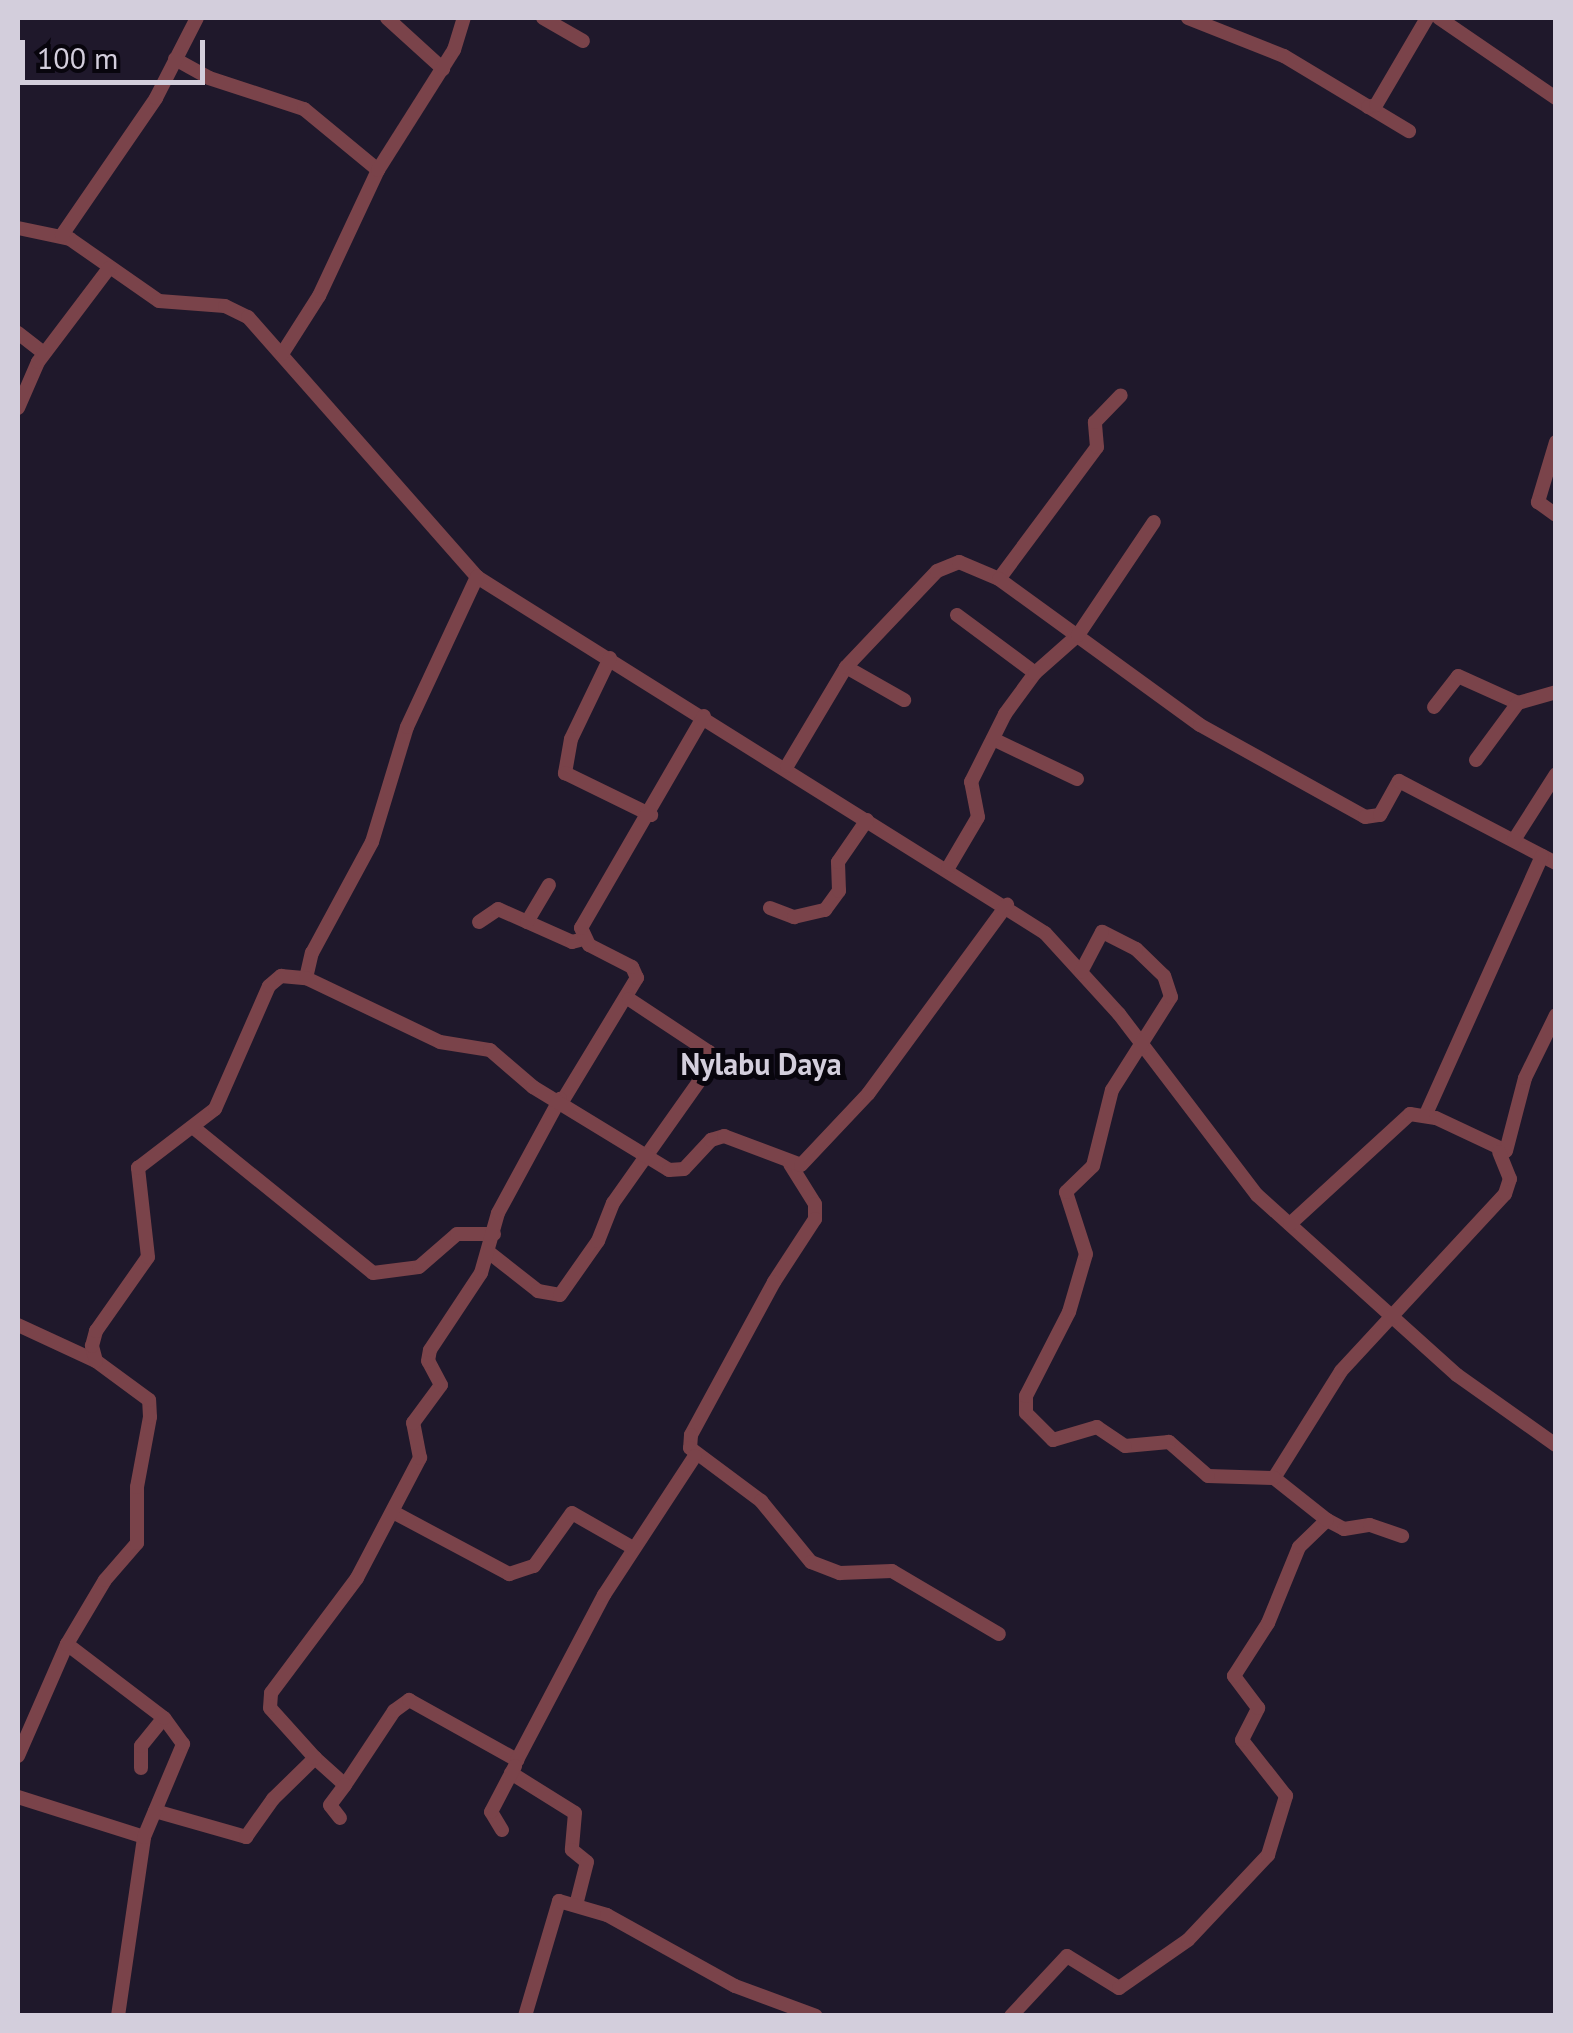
<!DOCTYPE html>
<html>
<head>
<meta charset="utf-8">
<style>
  body { margin:0 }
  #map { position:relative; width:1573px; height:2033px; overflow:hidden; background:#1f182b; font-family:"PT Sans",sans-serif }
  div>[style] { position:absolute }
  .minor>* { height:14px; margin:-7px; padding:0 7px; transform-origin:7px; border-radius:7px; background:#7a434a }
  span { translate:-50% -50%; white-space:nowrap; text-align:center; line-height:1.15; -webkit-text-stroke:10px #08050d; paint-order:stroke }
  .quarter-label { font-size:30px; color:#d3cedc; font-weight:700 }
  .frame { position:absolute; inset:0; border:20px solid #d3cedc; pointer-events:none }
  .scale { position:absolute; left:20px; top:40px; width:185px; height:45px; box-sizing:border-box; border:5px solid #d3cedc; border-top:0; padding-left:12px; font-size:30px; line-height:35px; white-space:nowrap; color:#d3cedc; -webkit-text-stroke:8px #08050d; paint-order:stroke }
</style>
</head>
<body>
<div id="map">
  <div class="minor">
    <i style="left:387px;top:18px;width:76px;rotate:42.3deg"></i>
    <i style="left:543px;top:18px;width:46px;rotate:29.9deg"></i>
    <i style="left:1188px;top:18px;width:103px;rotate:21.6deg"></i>
    <i style="left:1284px;top:56px;width:146px;rotate:31deg"></i>
    <i style="left:1439px;top:18px;width:142px;rotate:34.4deg"></i>
    <i style="left:175px;top:59px;width:39px;rotate:29deg"></i>
    <i style="left:209px;top:78px;width:100px;rotate:18.1deg"></i>
    <i style="left:304px;top:109px;width:96px;rotate:39.5deg"></i>
    <i style="left:1368px;top:107px;width:8px;rotate:-14deg"></i>
    <i style="left:1376px;top:105px;width:101px;rotate:-59.6deg"></i>
    <i style="left:18px;top:228px;width:53px;rotate:11.9deg"></i>
    <i style="left:70px;top:239px;width:108px;rotate:34.9deg"></i>
    <i style="left:159px;top:301px;width:66px;rotate:4.3deg"></i>
    <i style="left:225px;top:306px;width:25px;rotate:26deg"></i>
    <i style="left:248px;top:317px;width:346px;rotate:48.6deg"></i>
    <i style="left:477px;top:577px;width:670px;rotate:32.08deg"></i>
    <i style="left:1045px;top:933px;width:110px;rotate:47.6deg"></i>
    <i style="left:1119px;top:1014px;width:228px;rotate:52.7deg"></i>
    <i style="left:1257px;top:1195px;width:269px;rotate:42deg"></i>
    <i style="left:1457px;top:1375px;width:121px;rotate:35.3deg"></i>
    <i style="left:62px;top:235px;width:166px;rotate:-55.5deg"></i>
    <i style="left:156px;top:98px;width:90px;rotate:-62.9deg"></i>
    <i style="left:18px;top:333px;width:33px;rotate:38deg"></i>
    <i style="left:282px;top:354px;width:69px;rotate:-57.5deg"></i>
    <i style="left:319px;top:296px;width:139px;rotate:-64.9deg"></i>
    <i style="left:378px;top:170px;width:142px;rotate:-57.7deg"></i>
    <i style="left:454px;top:50px;width:34px;rotate:-73deg"></i>
    <i style="left:18px;top:408px;width:50px;rotate:-66.5deg"></i>
    <i style="left:38px;top:362px;width:118px;rotate:-52.9deg"></i>
    <i style="left:1556px;top:442px;width:63px;rotate:106.7deg"></i>
    <i style="left:1538px;top:502px;width:22px;rotate:36deg"></i>
    <i style="left:999px;top:579px;width:164px;rotate:-53.4deg"></i>
    <i style="left:1097px;top:447px;width:25px;rotate:-95deg"></i>
    <i style="left:1095px;top:422px;width:37px;rotate:-46deg"></i>
    <i style="left:957px;top:615px;width:97px;rotate:36.6deg"></i>
    <i style="left:610px;top:658px;width:90px;rotate:115.7deg"></i>
    <i style="left:571px;top:739px;width:35px;rotate:100deg"></i>
    <i style="left:565px;top:773px;width:96px;rotate:26deg"></i>
    <i style="left:846px;top:667px;width:67px;rotate:29.6deg"></i>
    <i style="left:1434px;top:707px;width:39px;rotate:-52deg"></i>
    <i style="left:1458px;top:676px;width:66px;rotate:24.2deg"></i>
    <i style="left:1518px;top:703px;width:40px;rotate:-16deg"></i>
    <i style="left:993px;top:739px;width:93px;rotate:25.5deg"></i>
    <i style="left:1476px;top:760px;width:71px;rotate:-53.6deg"></i>
    <i style="left:787px;top:766px;width:115px;rotate:-59.2deg"></i>
    <i style="left:846px;top:667px;width:132px;rotate:-46.5deg"></i>
    <i style="left:937px;top:571px;width:24px;rotate:-22deg"></i>
    <i style="left:959px;top:562px;width:43px;rotate:23deg"></i>
    <i style="left:999px;top:579px;width:248px;rotate:36deg"></i>
    <i style="left:1200px;top:725px;width:189px;rotate:29.1deg"></i>
    <i style="left:1365px;top:817px;width:15px;rotate:-8deg"></i>
    <i style="left:1380px;top:815px;width:39px;rotate:-61deg"></i>
    <i style="left:1399px;top:781px;width:177px;rotate:27.6deg"></i>
    <i style="left:1514px;top:840px;width:78px;rotate:-57.5deg"></i>
    <i style="left:948px;top:868px;width:59px;rotate:-59.5deg"></i>
    <i style="left:978px;top:817px;width:36px;rotate:-101deg"></i>
    <i style="left:971px;top:782px;width:76px;rotate:-63.4deg"></i>
    <i style="left:1005px;top:714px;width:51px;rotate:-53.8deg"></i>
    <i style="left:1035px;top:673px;width:57px;rotate:-41.5deg"></i>
    <i style="left:1078px;top:635px;width:136px;rotate:-56.1deg"></i>
    <i style="left:770px;top:908px;width:26px;rotate:21deg"></i>
    <i style="left:794px;top:917px;width:32px;rotate:-13deg"></i>
    <i style="left:825px;top:910px;width:24px;rotate:-54deg"></i>
    <i style="left:839px;top:891px;width:29px;rotate:-92deg"></i>
    <i style="left:838px;top:862px;width:51px;rotate:-55.4deg"></i>
    <i style="left:479px;top:922px;width:23px;rotate:-34deg"></i>
    <i style="left:498px;top:909px;width:81px;rotate:24deg"></i>
    <i style="left:572px;top:942px;width:11px;rotate:-15deg"></i>
    <i style="left:527px;top:922px;width:43px;rotate:-59.3deg"></i>
    <i style="left:306px;top:978px;width:26px;rotate:-77deg"></i>
    <i style="left:312px;top:953px;width:126px;rotate:-61.6deg"></i>
    <i style="left:372px;top:842px;width:120px;rotate:-73.1deg"></i>
    <i style="left:407px;top:727px;width:166px;rotate:-65deg"></i>
    <i style="left:563px;top:1100px;width:143px;rotate:-58.8deg"></i>
    <i style="left:637px;top:978px;width:12px;rotate:-114deg"></i>
    <i style="left:632px;top:967px;width:48px;rotate:-152.9deg"></i>
    <i style="left:589px;top:945px;width:19px;rotate:-115deg"></i>
    <i style="left:581px;top:928px;width:245px;rotate:-59.9deg"></i>
    <i style="left:1426px;top:1114px;width:283px;rotate:-65.8deg"></i>
    <i style="left:194px;top:1128px;width:230px;rotate:39deg"></i>
    <i style="left:373px;top:1273px;width:46px;rotate:-7.4deg"></i>
    <i style="left:419px;top:1267px;width:50px;rotate:-41deg"></i>
    <i style="left:457px;top:1234px;width:37px"></i>
    <i style="left:790px;top:1164px;width:47px;rotate:58deg"></i>
    <i style="left:815px;top:1204px;width:15px;rotate:90deg"></i>
    <i style="left:815px;top:1219px;width:75px;rotate:123.1deg"></i>
    <i style="left:774px;top:1282px;width:174px;rotate:118.5deg"></i>
    <i style="left:691px;top:1435px;width:13px;rotate:94deg"></i>
    <i style="left:690px;top:1448px;width:89px;rotate:36.7deg"></i>
    <i style="left:761px;top:1501px;width:79px;rotate:50.7deg"></i>
    <i style="left:811px;top:1562px;width:31px;rotate:21deg"></i>
    <i style="left:840px;top:1573px;width:52px;rotate:-2.2deg"></i>
    <i style="left:892px;top:1571px;width:124px;rotate:30.5deg"></i>
    <i style="left:1290px;top:1224px;width:163px;rotate:-42.5deg"></i>
    <i style="left:1410px;top:1114px;width:26px;rotate:9deg"></i>
    <i style="left:1436px;top:1118px;width:77px;rotate:25.2deg"></i>
    <i style="left:1506px;top:1151px;width:75px;rotate:-75.4deg"></i>
    <i style="left:1525px;top:1078px;width:70px;rotate:-63.8deg"></i>
    <i style="left:491px;top:1254px;width:60px;rotate:38.2deg"></i>
    <i style="left:538px;top:1291px;width:22px;rotate:10deg"></i>
    <i style="left:560px;top:1295px;width:66px;rotate:-54.9deg"></i>
    <i style="left:598px;top:1241px;width:41px;rotate:-68.5deg"></i>
    <i style="left:613px;top:1203px;width:173px;rotate:-54.7deg"></i>
    <i style="left:713px;top:1062px;width:11px;rotate:-112deg"></i>
    <i style="left:709px;top:1052px;width:96px;rotate:-146.5deg"></i>
    <i style="left:18px;top:1325px;width:86px;rotate:24.8deg"></i>
    <i style="left:1274px;top:1478px;width:126px;rotate:-57.9deg"></i>
    <i style="left:1341px;top:1371px;width:241px;rotate:-47.2deg"></i>
    <i style="left:1505px;top:1194px;width:16px;rotate:-72deg"></i>
    <i style="left:1510px;top:1179px;width:29px;rotate:-112deg"></i>
    <i style="left:393px;top:1512px;width:132px;rotate:28.1deg"></i>
    <i style="left:509px;top:1574px;width:26px;rotate:-18deg"></i>
    <i style="left:534px;top:1566px;width:65px;rotate:-54.4deg"></i>
    <i style="left:572px;top:1513px;width:70px;rotate:29.8deg"></i>
    <i style="left:1327px;top:1520px;width:19px;rotate:28deg"></i>
    <i style="left:1344px;top:1529px;width:26px;rotate:-9deg"></i>
    <i style="left:1370px;top:1525px;width:34px;rotate:19deg"></i>
    <i style="left:18px;top:1756px;width:122px;rotate:-66.4deg"></i>
    <i style="left:315px;top:1758px;width:40px;rotate:42deg"></i>
    <i style="left:345px;top:1785px;width:89px;rotate:-56.5deg"></i>
    <i style="left:394px;top:1711px;width:19px;rotate:-36deg"></i>
    <i style="left:409px;top:1700px;width:124px;rotate:29.1deg"></i>
    <i style="left:517px;top:1760px;width:187px;rotate:-62.2deg"></i>
    <i style="left:604px;top:1595px;width:166px;rotate:-56.8deg"></i>
    <i style="left:141px;top:1768px;width:22px;rotate:-90deg"></i>
    <i style="left:141px;top:1746px;width:36px;rotate:-51deg"></i>
    <i style="left:511px;top:1773px;width:75px;rotate:32deg"></i>
    <i style="left:575px;top:1813px;width:37px;rotate:95deg"></i>
    <i style="left:572px;top:1850px;width:19px;rotate:39deg"></i>
    <i style="left:587px;top:1862px;width:44px;rotate:104.3deg"></i>
    <i style="left:18px;top:1797px;width:132px;rotate:17.6deg"></i>
    <i style="left:155px;top:1811px;width:95px;rotate:15.9deg"></i>
    <i style="left:246px;top:1837px;width:47px;rotate:-54.6deg"></i>
    <i style="left:273px;top:1799px;width:59px;rotate:-44.3deg"></i>
    <i style="left:315px;top:1758px;width:67px;rotate:-132deg"></i>
    <i style="left:270px;top:1708px;width:15px;rotate:-86deg"></i>
    <i style="left:271px;top:1693px;width:144px;rotate:-53.2deg"></i>
    <i style="left:357px;top:1578px;width:136px;rotate:-62.3deg"></i>
    <i style="left:420px;top:1458px;width:36px;rotate:-101deg"></i>
    <i style="left:413px;top:1423px;width:47px;rotate:-53.6deg"></i>
    <i style="left:441px;top:1385px;width:27px;rotate:-118deg"></i>
    <i style="left:428px;top:1361px;width:11px;rotate:-80deg"></i>
    <i style="left:430px;top:1350px;width:92px;rotate:-56.5deg"></i>
    <i style="left:481px;top:1273px;width:62px;rotate:-74.2deg"></i>
    <i style="left:498px;top:1213px;width:130px;rotate:-61.5deg"></i>
    <i style="left:340px;top:1818px;width:16px;rotate:-128deg"></i>
    <i style="left:330px;top:1805px;width:25px;rotate:-53deg"></i>
    <i style="left:502px;top:1830px;width:21px;rotate:-121deg"></i>
    <i style="left:491px;top:1812px;width:52px;rotate:-62.4deg"></i>
    <i style="left:118px;top:2016px;width:181px;rotate:-81.7deg"></i>
    <i style="left:144px;top:1837px;width:101px;rotate:-67.2deg"></i>
    <i style="left:183px;top:1744px;width:32px;rotate:-126deg"></i>
    <i style="left:164px;top:1718px;width:122px;rotate:-142.7deg"></i>
    <i style="left:67px;top:1644px;width:74px;rotate:-59.3deg"></i>
    <i style="left:105px;top:1580px;width:49px;rotate:-49.1deg"></i>
    <i style="left:137px;top:1543px;width:56px;rotate:-90deg"></i>
    <i style="left:137px;top:1487px;width:71px;rotate:-79.5deg"></i>
    <i style="left:150px;top:1417px;width:17px;rotate:-93deg"></i>
    <i style="left:149px;top:1400px;width:66px;rotate:-143.7deg"></i>
    <i style="left:96px;top:1361px;width:16px;rotate:-105deg"></i>
    <i style="left:92px;top:1346px;width:16px;rotate:-75deg"></i>
    <i style="left:96px;top:1331px;width:90px;rotate:-54.9deg"></i>
    <i style="left:148px;top:1257px;width:90px;rotate:-96.4deg"></i>
    <i style="left:138px;top:1168px;width:97px;rotate:-37.5deg"></i>
    <i style="left:215px;top:1109px;width:134px;rotate:-66.3deg"></i>
    <i style="left:269px;top:986px;width:16px;rotate:-40deg"></i>
    <i style="left:281px;top:976px;width:25px;rotate:5deg"></i>
    <i style="left:306px;top:978px;width:148px;rotate:25.5deg"></i>
    <i style="left:440px;top:1042px;width:51px;rotate:9.1deg"></i>
    <i style="left:490px;top:1050px;width:57px;rotate:40.7deg"></i>
    <i style="left:533px;top:1087px;width:159px;rotate:31.4deg"></i>
    <i style="left:669px;top:1170px;width:15px;rotate:-4deg"></i>
    <i style="left:684px;top:1169px;width:40px;rotate:-47deg"></i>
    <i style="left:711px;top:1140px;width:14px;rotate:-17deg"></i>
    <i style="left:724px;top:1136px;width:82px;rotate:20.6deg"></i>
    <i style="left:801px;top:1165px;width:98px;rotate:-46.7deg"></i>
    <i style="left:868px;top:1094px;width:235px;rotate:-53.7deg"></i>
    <i style="left:525px;top:2016px;width:120px;rotate:-73.5deg"></i>
    <i style="left:559px;top:1901px;width:50px;rotate:16.3deg"></i>
    <i style="left:607px;top:1915px;width:146px;rotate:29deg"></i>
    <i style="left:735px;top:1986px;width:86px;rotate:20.3deg"></i>
    <i style="left:1011px;top:2016px;width:82px;rotate:-47deg"></i>
    <i style="left:1067px;top:1956px;width:61px;rotate:31.6deg"></i>
    <i style="left:1119px;top:1988px;width:84px;rotate:-34.8deg"></i>
    <i style="left:1188px;top:1940px;width:117px;rotate:-46.7deg"></i>
    <i style="left:1268px;top:1855px;width:62px;rotate:-73deg"></i>
    <i style="left:1286px;top:1796px;width:71px;rotate:-128.2deg"></i>
    <i style="left:1242px;top:1740px;width:36px;rotate:-63deg"></i>
    <i style="left:1258px;top:1708px;width:40px;rotate:-127deg"></i>
    <i style="left:1234px;top:1676px;width:63px;rotate:-57.3deg"></i>
    <i style="left:1268px;top:1623px;width:82px;rotate:-67.8deg"></i>
    <i style="left:1299px;top:1547px;width:39px;rotate:-44deg"></i>
    <i style="left:1327px;top:1520px;width:68px;rotate:-141.6deg"></i>
    <i style="left:1274px;top:1478px;width:66px;rotate:-178.3deg"></i>
    <i style="left:1208px;top:1476px;width:52px;rotate:-138.9deg"></i>
    <i style="left:1169px;top:1442px;width:44px;rotate:174.8deg"></i>
    <i style="left:1125px;top:1446px;width:34px;rotate:-146deg"></i>
    <i style="left:1097px;top:1427px;width:46px;rotate:163.5deg"></i>
    <i style="left:1053px;top:1440px;width:38px;rotate:-135deg"></i>
    <i style="left:1026px;top:1413px;width:17px;rotate:-90deg"></i>
    <i style="left:1026px;top:1396px;width:94px;rotate:-62.9deg"></i>
    <i style="left:1069px;top:1312px;width:60px;rotate:-73.7deg"></i>
    <i style="left:1086px;top:1254px;width:65px;rotate:-107.9deg"></i>
    <i style="left:1066px;top:1192px;width:37px;rotate:-44deg"></i>
    <i style="left:1093px;top:1166px;width:78px;rotate:-76deg"></i>
    <i style="left:1112px;top:1090px;width:110px;rotate:-57.6deg"></i>
    <i style="left:1171px;top:997px;width:22px;rotate:-108deg"></i>
    <i style="left:1164px;top:976px;width:39px;rotate:-136deg"></i>
    <i style="left:1136px;top:949px;width:38px;rotate:-153deg"></i>
    <i style="left:1102px;top:932px;width:45px;rotate:117.7deg"></i>
  </div>
  <div class="quarter-label">
    <span style="left:761px;top:1064px">Nylabu Daya</span>
  </div>
  <div class="frame"></div>
  <div class="scale">100 m</div>
</div>
</body>
</html>
